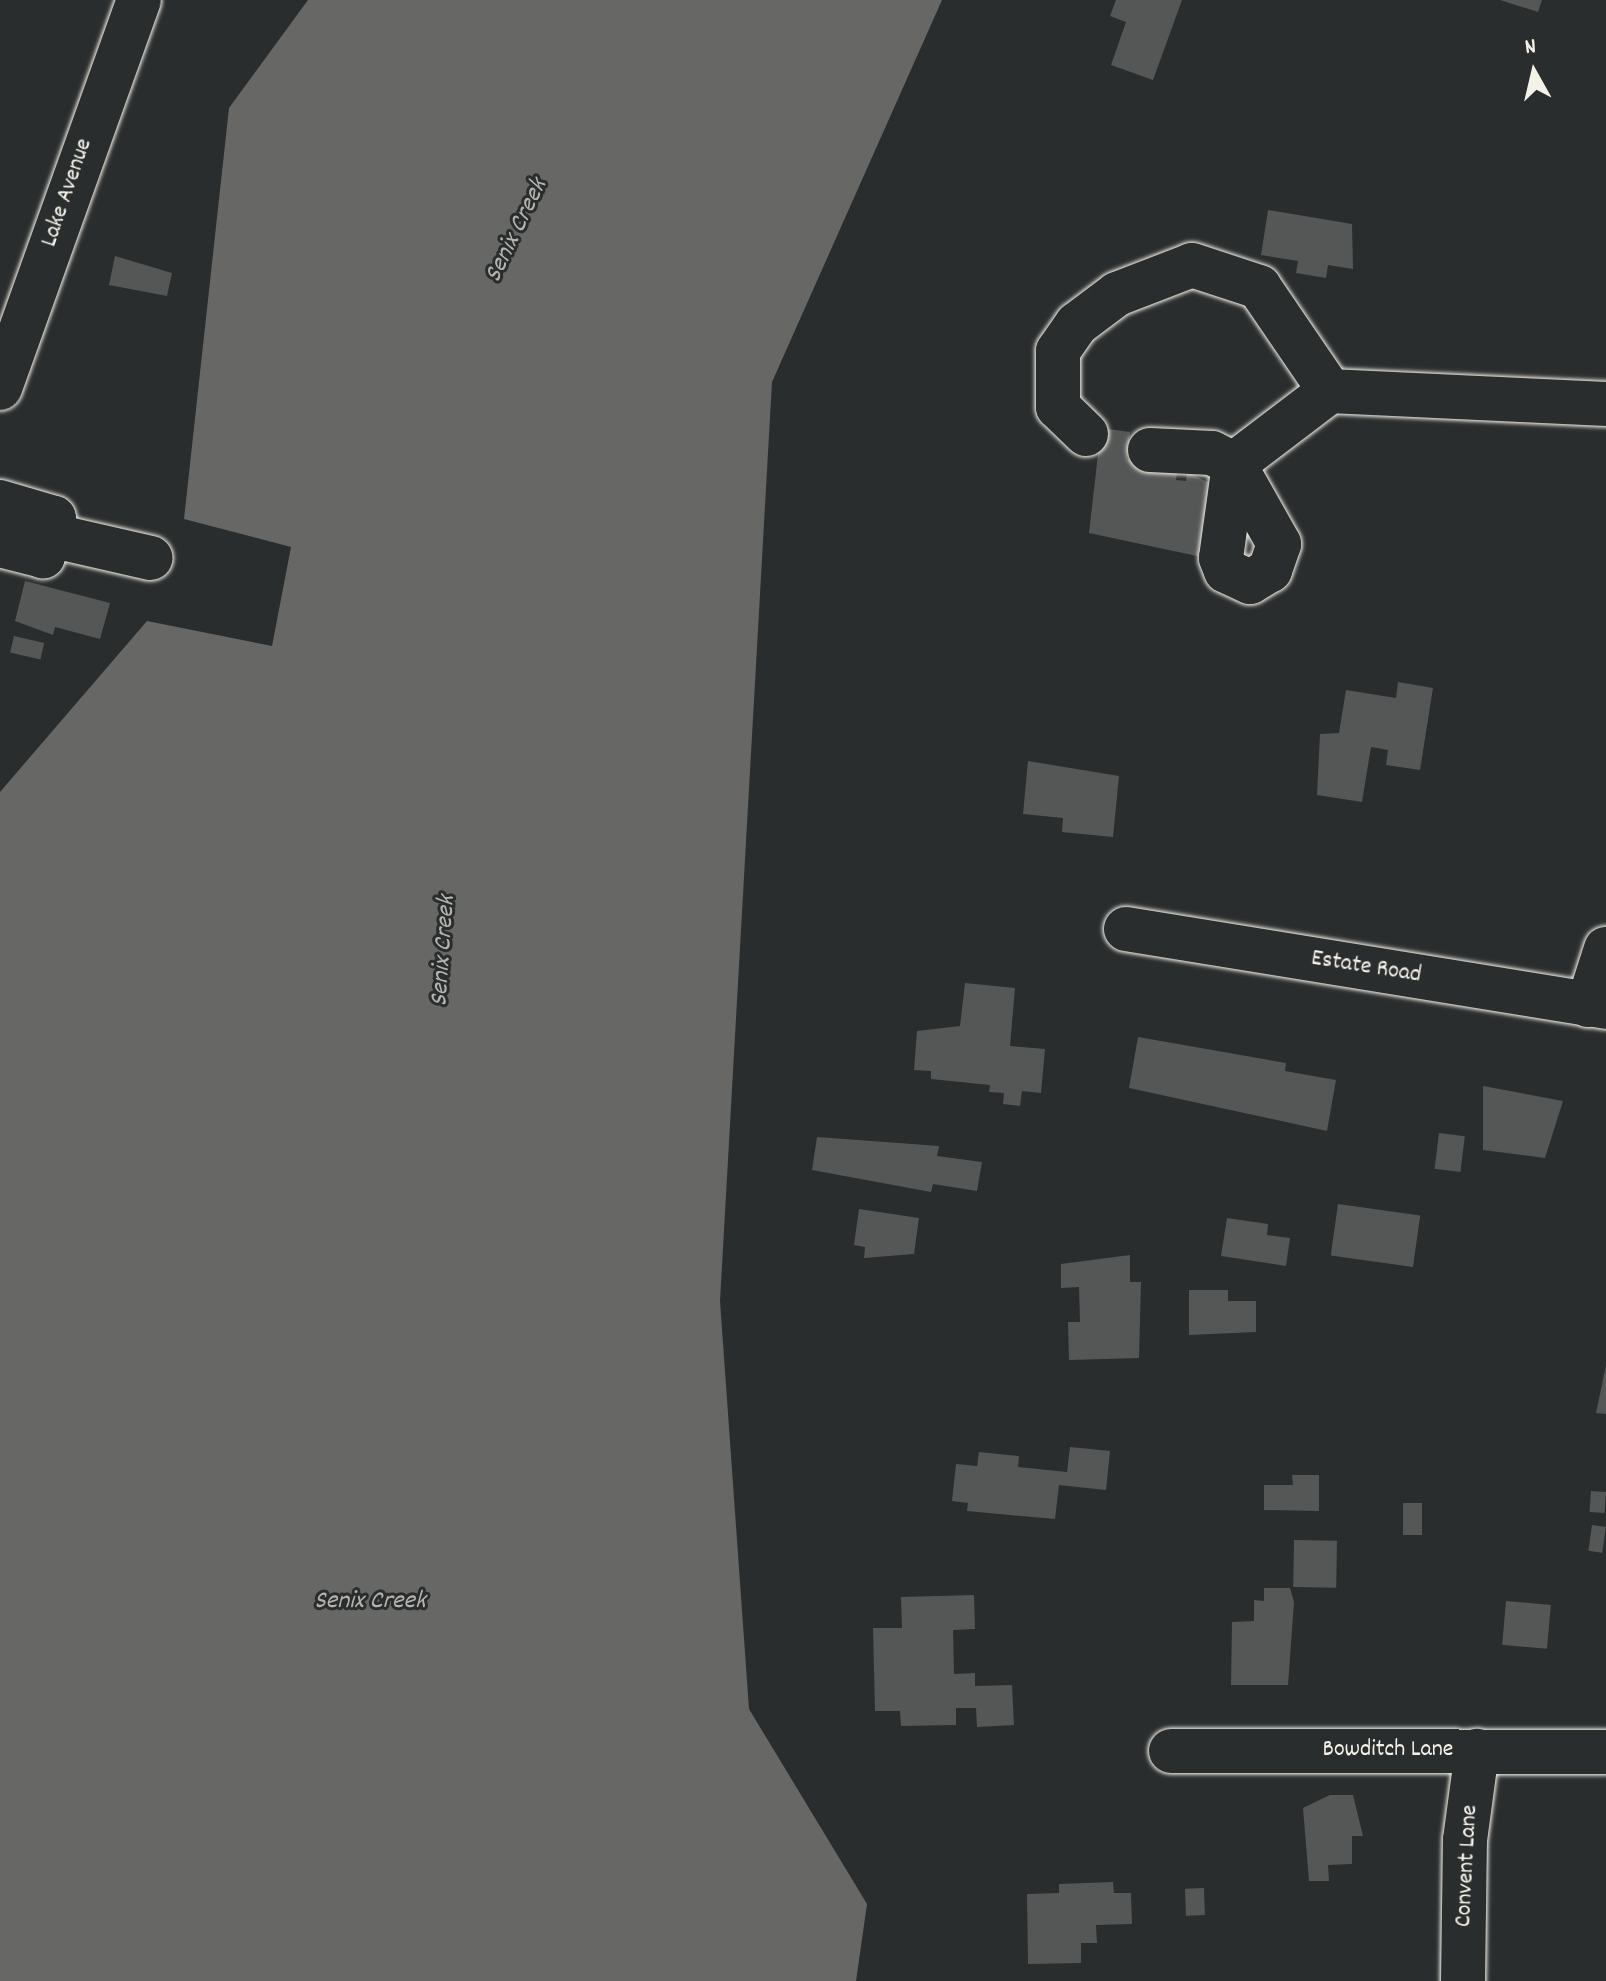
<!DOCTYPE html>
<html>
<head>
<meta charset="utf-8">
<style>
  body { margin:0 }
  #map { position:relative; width:1606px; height:1981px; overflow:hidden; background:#2a2d2e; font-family:Dekko,sans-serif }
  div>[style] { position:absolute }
  .water>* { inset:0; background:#676866 }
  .building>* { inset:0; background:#555756; transform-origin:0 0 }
  .roads { filter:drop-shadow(0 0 2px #f4f1e8) drop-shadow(0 0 2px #f4f1e8) }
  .minor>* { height:44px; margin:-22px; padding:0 22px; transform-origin:22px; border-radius:22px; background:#2a2d2e }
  span { translate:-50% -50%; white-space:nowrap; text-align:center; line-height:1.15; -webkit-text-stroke:6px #2a2d2e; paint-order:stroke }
  .street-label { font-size:24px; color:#f4f1e8 }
  .water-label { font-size:26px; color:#b5b3ae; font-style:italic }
  .north { position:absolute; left:1494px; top:32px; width:80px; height:80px; -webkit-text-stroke:6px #2a2d2e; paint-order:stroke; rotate:352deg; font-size:22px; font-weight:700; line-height:32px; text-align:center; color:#f4f1e8 }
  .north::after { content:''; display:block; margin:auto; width:28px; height:36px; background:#f4f1e8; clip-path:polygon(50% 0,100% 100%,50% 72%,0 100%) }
</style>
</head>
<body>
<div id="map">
  <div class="water">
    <i style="clip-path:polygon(308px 0,942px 0,772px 382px,720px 1301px,749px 1709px,867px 1904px,856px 1981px,0 1981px,0 792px,147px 621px,272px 646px,291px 547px,184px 519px,229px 108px)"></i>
  </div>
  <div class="building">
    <i style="clip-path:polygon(1116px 0,1182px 0,1153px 80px,1111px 65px,1126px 22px,1110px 16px)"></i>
    <i style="clip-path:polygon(1500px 0,1542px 0,1538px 12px)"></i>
    <i style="clip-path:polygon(1268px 210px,1352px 224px,1353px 269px,1328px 265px,1326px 278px,1296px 273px,1298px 261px,1261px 255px)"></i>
    <i style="clip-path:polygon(115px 256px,172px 273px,167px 296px,109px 285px)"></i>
    <i style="clip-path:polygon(1101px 428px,1130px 432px,1127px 459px,1178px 466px,1176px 480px,1186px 481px,1187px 472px,1212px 484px,1211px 559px,1089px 533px)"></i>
    <i style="clip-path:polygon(25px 581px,110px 603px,100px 639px,55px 627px,53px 635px,15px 621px)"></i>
    <i style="left:14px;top:636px;width:31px;height:17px;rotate:13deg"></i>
    <i style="clip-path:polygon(1398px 682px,1433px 688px,1420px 770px,1386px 765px,1388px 750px,1371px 747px,1362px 802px,1317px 795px,1320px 734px,1339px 733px,1346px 690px,1396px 698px)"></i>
    <i style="clip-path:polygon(1028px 761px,1119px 776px,1113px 837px,1062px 832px,1063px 818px,1023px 814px)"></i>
    <i style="clip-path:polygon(965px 983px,1015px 988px,1010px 1046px,1045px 1049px,1041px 1093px,1022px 1091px,1020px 1106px,1003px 1104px,1004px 1093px,989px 1092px,990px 1085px,931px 1079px,931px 1071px,914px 1070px,917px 1031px,960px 1026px)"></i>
    <i style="clip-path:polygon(1138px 1037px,1286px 1063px,1285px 1071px,1336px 1080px,1327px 1131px,1129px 1088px)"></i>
    <i style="clip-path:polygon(1483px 1086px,1563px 1101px,1545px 1158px,1483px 1150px)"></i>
    <i style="left:1439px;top:1133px;width:26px;height:36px;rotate:7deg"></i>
    <i style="clip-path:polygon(817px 1137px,939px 1146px,937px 1156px,982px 1162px,977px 1191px,933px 1184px,931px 1192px,812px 1170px)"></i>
    <i style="left:1338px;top:1204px;width:83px;height:52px;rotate:8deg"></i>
    <i style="clip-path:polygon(859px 1209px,919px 1218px,914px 1254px,864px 1258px,865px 1247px,854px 1245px)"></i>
    <i style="clip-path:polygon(1227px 1218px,1268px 1224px,1267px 1235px,1290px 1238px,1286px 1266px,1221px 1256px)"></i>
    <i style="clip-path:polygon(1130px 1255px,1130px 1282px,1141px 1282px,1139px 1358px,1069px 1360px,1068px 1322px,1080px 1322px,1079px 1287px,1061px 1288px,1061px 1264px)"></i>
    <i style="clip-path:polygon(1189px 1290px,1228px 1290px,1228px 1301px,1256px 1301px,1256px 1332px,1189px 1335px)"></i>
    <i style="clip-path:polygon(1606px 1365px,1606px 1414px,1596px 1413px)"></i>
    <i style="clip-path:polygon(1070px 1447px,1110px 1451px,1106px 1490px,1059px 1485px,1055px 1519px,967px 1511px,968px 1503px,952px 1501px,956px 1464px,977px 1466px,979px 1452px,1019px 1456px,1018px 1467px,1067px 1472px)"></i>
    <i style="clip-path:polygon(1292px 1475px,1319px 1475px,1319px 1511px,1264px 1510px,1264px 1485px,1293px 1485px)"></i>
    <i style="left:1591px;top:1491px;width:15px;height:21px;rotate:4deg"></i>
    <i style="left:1403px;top:1503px;width:19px;height:32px"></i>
    <i style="left:1592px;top:1525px;width:14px;height:26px;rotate:8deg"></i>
    <i style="left:1294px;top:1540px;width:43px;height:47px;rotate:1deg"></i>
    <i style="clip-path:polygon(1264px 1588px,1290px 1588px,1294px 1602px,1288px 1685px,1231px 1685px,1232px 1622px,1254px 1621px,1254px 1600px,1264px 1601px)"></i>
    <i style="clip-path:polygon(974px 1595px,975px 1629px,953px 1630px,954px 1674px,975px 1673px,975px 1686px,1012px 1685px,1014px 1725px,977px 1727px,976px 1708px,956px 1708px,956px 1725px,901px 1726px,900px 1711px,875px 1711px,873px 1628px,902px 1628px,901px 1597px)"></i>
    <i style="left:1506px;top:1601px;width:45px;height:44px;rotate:5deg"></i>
    <i style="clip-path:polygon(1330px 1795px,1353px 1795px,1363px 1836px,1352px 1836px,1352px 1864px,1328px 1865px,1329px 1881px,1309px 1881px,1303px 1808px)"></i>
    <i style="clip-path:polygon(1113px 1882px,1114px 1893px,1131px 1893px,1132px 1924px,1096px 1925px,1097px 1943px,1081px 1943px,1081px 1963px,1028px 1964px,1027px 1894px,1059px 1893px,1059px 1884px)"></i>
    <i style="left:1204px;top:1888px;width:27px;height:19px;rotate:88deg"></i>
  </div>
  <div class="roads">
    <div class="minor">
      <i style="left:0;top:388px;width:412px;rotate:-70.3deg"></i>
      <i style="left:1086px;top:434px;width:39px;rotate:-136deg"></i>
      <i style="left:1058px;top:407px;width:56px;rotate:-90deg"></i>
      <i style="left:1058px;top:351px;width:33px;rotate:-55deg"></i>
      <i style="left:1077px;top:324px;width:50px;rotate:-36.9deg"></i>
      <i style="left:1117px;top:294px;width:80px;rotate:-21.1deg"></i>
      <i style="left:1192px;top:265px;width:71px;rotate:18.2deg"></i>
      <i style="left:1259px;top:287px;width:126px;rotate:55.7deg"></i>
      <i style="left:1330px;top:391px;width:276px;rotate:2.7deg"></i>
      <i style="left:1150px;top:450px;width:62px;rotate:2.8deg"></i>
      <i style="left:1212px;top:453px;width:25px;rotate:27deg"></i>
      <i style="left:1234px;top:464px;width:92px;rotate:60.6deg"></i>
      <i style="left:1279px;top:544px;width:28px;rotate:109deg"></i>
      <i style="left:1270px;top:570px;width:23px;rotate:149deg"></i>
      <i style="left:1250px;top:582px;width:26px;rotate:-155deg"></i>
      <i style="left:1226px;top:571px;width:14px;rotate:-111deg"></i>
      <i style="left:1221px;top:558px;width:95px;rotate:-82.1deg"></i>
      <i style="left:1234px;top:464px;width:121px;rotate:-37.2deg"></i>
      <i style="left:0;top:502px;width:56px;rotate:16.5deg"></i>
      <i style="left:54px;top:518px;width:40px;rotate:106deg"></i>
      <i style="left:43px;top:556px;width:44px;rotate:-165.7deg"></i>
      <i style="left:54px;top:536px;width:99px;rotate:12.8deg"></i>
      <i style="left:1126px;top:929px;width:486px;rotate:9.2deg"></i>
      <i style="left:1588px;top:1005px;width:59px;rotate:-72.2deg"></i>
      <i style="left:1171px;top:1751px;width:435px;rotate:0.1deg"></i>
      <i style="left:1463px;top:1981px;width:141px;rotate:-89.2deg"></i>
      <i style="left:1465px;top:1840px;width:90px;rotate:-82.3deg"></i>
    </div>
  </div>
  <div class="street-label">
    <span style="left:68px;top:193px;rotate:-71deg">Lake Avenue</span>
    <span style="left:1366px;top:968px;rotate:9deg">Estate Road</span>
    <span style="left:1388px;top:1751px">Bowditch Lane</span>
    <span style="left:1468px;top:1866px;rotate:-87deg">Convent Lane</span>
  </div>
  <div class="water-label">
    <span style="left:517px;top:231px;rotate:-64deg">Senix Creek</span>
    <span style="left:444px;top:951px;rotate:-86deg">Senix Creek</span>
    <span style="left:370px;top:1602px">Senix Creek</span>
  </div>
  <div class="north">N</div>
</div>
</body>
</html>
